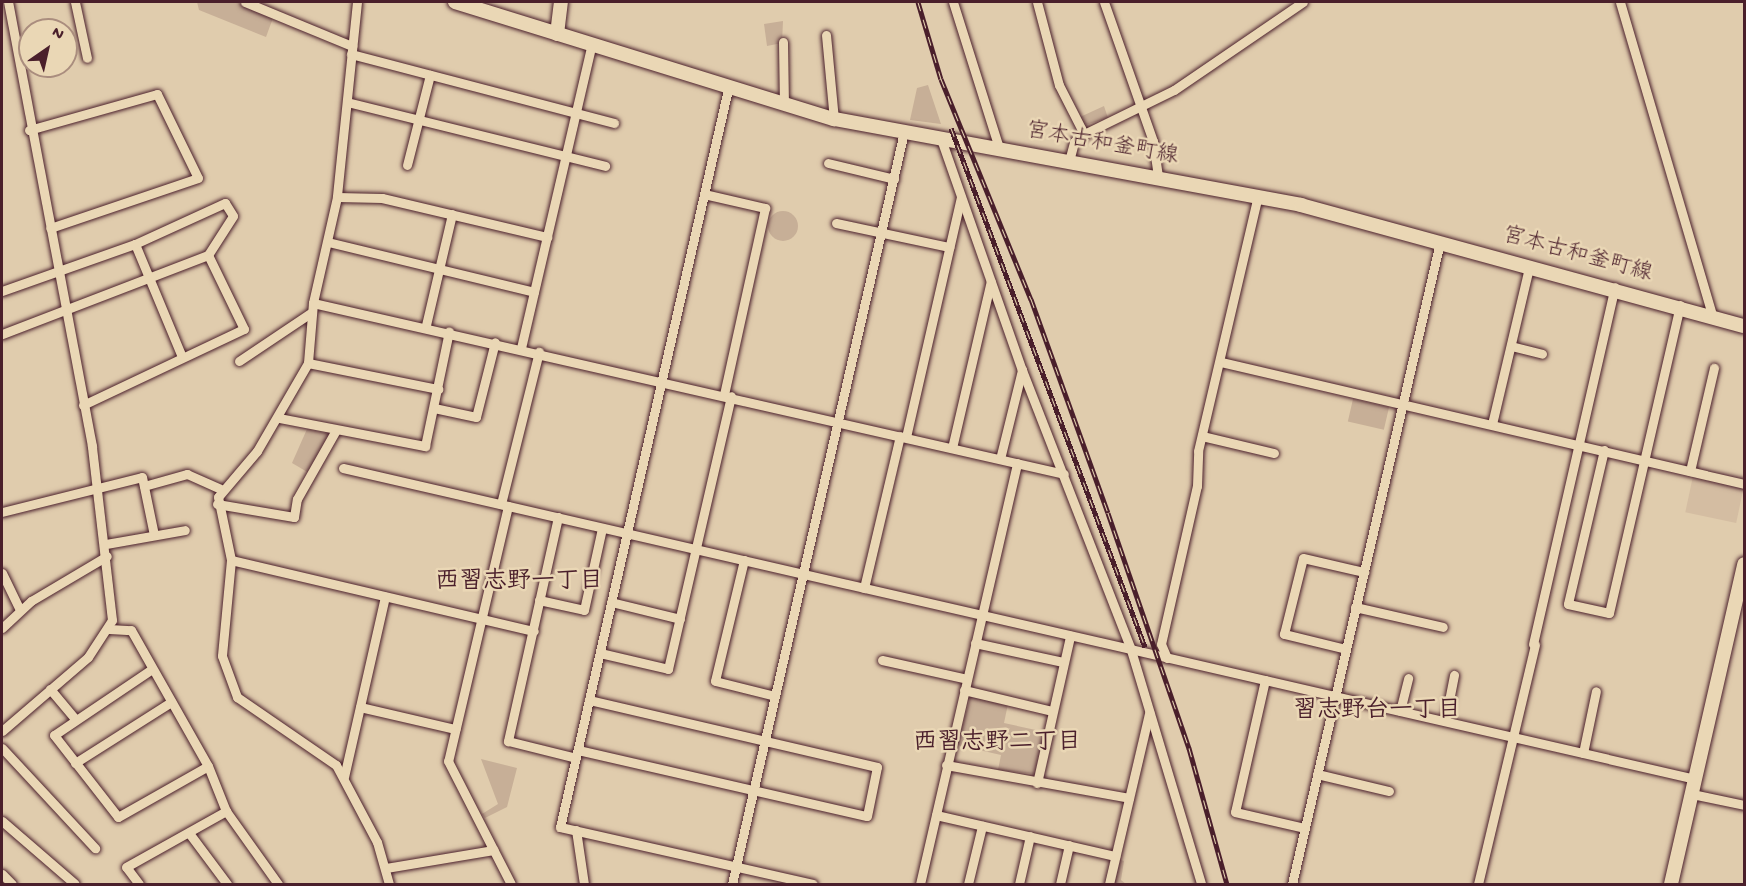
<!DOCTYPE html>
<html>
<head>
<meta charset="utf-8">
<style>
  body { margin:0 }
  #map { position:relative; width:1746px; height:886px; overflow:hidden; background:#e0ccad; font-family:"Gochi Hand","Klee One",sans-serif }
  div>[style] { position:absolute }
  .built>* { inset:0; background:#d4bda2; transform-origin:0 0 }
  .green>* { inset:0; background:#c7af97; transform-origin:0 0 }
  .round { border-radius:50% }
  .roads { filter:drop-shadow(0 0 2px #4a1f2b) drop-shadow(0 0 2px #4a1f2b) }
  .street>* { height:9px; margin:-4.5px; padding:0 4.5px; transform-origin:4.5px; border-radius:4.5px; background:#ead7b5 }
  .secondary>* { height:14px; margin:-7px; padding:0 7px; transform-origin:7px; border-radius:7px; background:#ead7b5 }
  .rail>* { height:5px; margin-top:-2.5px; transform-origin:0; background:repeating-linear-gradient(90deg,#ead7b5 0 9px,#4a1f2b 0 18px); box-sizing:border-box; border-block:2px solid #4a1f2b }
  span { translate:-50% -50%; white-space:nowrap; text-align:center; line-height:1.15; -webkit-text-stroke:5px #ead7b5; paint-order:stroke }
  .street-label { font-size:22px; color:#4a1f2b }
  .neighbourhood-label { font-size:24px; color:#4a1f2b; font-weight:700 }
  .frame { position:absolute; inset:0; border:3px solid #4a1f2b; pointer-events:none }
  .north { position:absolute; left:18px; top:18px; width:60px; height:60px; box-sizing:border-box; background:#ead7b5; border:2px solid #aa8d7e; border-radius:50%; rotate:34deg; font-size:16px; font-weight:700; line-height:24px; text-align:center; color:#4a1f2b }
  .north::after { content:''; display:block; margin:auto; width:21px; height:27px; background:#4a1f2b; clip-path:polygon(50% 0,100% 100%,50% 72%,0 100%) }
</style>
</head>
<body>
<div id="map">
  <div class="built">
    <i style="left:1693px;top:476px;width:52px;height:37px;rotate:12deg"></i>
  </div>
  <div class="green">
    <i style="clip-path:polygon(197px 2px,236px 2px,273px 18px,266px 37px,199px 10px)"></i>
    <i style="clip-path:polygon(783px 21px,782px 43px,767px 46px,764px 24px)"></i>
    <i style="clip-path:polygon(928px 85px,941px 124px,910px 120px,917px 88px)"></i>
    <i style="clip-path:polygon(1104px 106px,1108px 118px,1085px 125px,1080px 117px)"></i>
    <i class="round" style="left:768px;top:211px;width:30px;height:30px"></i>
    <i style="left:1353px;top:399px;width:37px;height:23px;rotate:13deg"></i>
    <i style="clip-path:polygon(307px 429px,329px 434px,309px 473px,292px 463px)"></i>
    <i style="clip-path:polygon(971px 695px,1008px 704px,1004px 723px,1045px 732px,1036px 774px,998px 770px,1001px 755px,957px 745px)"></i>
    <i style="clip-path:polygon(481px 759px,517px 768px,507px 807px,485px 818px,482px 814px,498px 804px)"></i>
    <i style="clip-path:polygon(1117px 859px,1124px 861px,1121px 880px,1126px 884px,1112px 884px)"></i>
  </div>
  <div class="roads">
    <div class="street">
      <i style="left:75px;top:2px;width:57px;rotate:77.9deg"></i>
      <i style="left:245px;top:2px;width:116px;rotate:22.4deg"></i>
      <i style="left:357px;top:2px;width:196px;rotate:95.9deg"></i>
      <i style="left:337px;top:197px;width:109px;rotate:102.8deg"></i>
      <i style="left:313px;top:303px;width:60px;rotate:94.8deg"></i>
      <i style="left:308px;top:363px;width:102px;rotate:120.1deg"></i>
      <i style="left:257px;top:451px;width:60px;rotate:130.3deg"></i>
      <i style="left:218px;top:497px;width:64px;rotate:78.3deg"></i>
      <i style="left:231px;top:560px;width:96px;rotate:95.4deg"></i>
      <i style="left:222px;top:656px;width:44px;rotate:69.9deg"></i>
      <i style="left:237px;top:697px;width:120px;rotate:34.5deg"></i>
      <i style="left:336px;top:765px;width:87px;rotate:62deg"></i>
      <i style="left:377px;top:842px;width:44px;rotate:74.1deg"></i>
      <i style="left:953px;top:2px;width:153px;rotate:72.5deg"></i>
      <i style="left:1037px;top:2px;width:86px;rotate:75.2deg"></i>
      <i style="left:1059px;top:85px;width:55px;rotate:63deg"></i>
      <i style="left:1104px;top:2px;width:147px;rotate:70.6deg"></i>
      <i style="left:1153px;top:141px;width:35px;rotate:82deg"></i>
      <i style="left:1620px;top:2px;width:326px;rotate:73.6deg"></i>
      <i style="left:826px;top:35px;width:84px;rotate:84.6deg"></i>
      <i style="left:783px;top:42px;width:63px;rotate:89.1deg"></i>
      <i style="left:351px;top:54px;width:272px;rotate:14.7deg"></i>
      <i style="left:728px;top:89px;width:757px;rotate:102.82deg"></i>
      <i style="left:560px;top:827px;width:259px;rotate:12.7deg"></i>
      <i style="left:347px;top:102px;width:266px;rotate:13.9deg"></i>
      <i style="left:29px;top:130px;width:133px;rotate:-15.7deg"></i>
      <i style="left:157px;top:94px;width:93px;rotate:64deg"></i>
      <i style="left:198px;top:178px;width:156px;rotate:161.3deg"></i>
      <i style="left:941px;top:139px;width:245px;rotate:70.7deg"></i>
      <i style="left:1022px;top:370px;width:300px;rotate:68.7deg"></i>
      <i style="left:1131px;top:650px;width:244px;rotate:73.3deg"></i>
      <i style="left:1069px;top:161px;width:20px;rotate:-75deg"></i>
      <i style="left:1074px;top:142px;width:13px;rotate:-39deg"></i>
      <i style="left:1084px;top:134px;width:100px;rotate:-26.1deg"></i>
      <i style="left:1174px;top:90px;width:156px;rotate:-34.3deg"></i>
      <i style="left:828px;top:163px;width:68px;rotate:13.6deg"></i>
      <i style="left:407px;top:165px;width:93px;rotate:-75.7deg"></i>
      <i style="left:704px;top:194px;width:63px;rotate:12.9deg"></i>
      <i style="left:765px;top:208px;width:191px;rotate:102.4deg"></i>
      <i style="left:337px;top:197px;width:45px;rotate:1.3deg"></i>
      <i style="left:382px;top:198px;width:170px;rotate:13.3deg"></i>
      <i style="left:836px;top:223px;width:116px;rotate:12deg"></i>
      <i style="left:328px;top:242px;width:212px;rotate:13.6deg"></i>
      <i style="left:135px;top:244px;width:122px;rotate:67.4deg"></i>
      <i style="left:2px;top:291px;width:141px;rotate:-19.5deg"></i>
      <i style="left:135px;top:244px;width:99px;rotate:-24.5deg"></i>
      <i style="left:225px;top:203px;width:15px;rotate:58deg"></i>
      <i style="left:233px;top:216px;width:46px;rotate:122.7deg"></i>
      <i style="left:208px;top:255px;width:221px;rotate:159deg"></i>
      <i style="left:313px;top:303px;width:770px;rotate:12.83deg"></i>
      <i style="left:426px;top:325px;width:114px;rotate:-76.8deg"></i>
      <i style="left:1511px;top:346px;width:32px;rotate:14deg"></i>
      <i style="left:521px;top:348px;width:310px;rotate:-76.9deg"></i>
      <i style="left:239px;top:361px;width:88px;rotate:-33.9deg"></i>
      <i style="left:1221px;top:362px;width:537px;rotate:13.13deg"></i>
      <i style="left:308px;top:363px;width:133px;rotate:11.3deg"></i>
      <i style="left:83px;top:405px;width:178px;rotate:-25.3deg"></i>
      <i style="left:244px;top:329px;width:82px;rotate:-115.9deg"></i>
      <i style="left:434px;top:408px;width:43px;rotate:12.1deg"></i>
      <i style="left:476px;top:417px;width:77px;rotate:-75.8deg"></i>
      <i style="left:279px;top:418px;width:149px;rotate:10.9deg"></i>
      <i style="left:425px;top:446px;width:117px;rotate:-78.2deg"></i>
      <i style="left:1492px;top:424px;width:161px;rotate:-76.7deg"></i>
      <i style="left:1202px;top:436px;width:74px;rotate:13.3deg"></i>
      <i style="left:906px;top:437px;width:246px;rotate:-77.1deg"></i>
      <i style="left:952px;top:448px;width:171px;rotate:-76.9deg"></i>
      <i style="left:1604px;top:450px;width:158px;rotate:103.2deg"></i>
      <i style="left:1568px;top:604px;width:42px;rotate:12.4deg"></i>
      <i style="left:1609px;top:613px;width:316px;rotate:-77deg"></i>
      <i style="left:1000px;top:459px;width:92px;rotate:-76.1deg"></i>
      <i style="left:343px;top:468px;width:1387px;rotate:12.95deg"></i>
      <i style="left:1690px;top:471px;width:106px;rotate:-76.9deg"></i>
      <i style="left:144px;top:486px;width:45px;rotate:-15.6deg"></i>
      <i style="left:187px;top:474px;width:36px;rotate:24deg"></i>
      <i style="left:217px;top:504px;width:78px;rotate:9.6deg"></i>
      <i style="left:294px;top:517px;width:18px;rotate:-81deg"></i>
      <i style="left:297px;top:499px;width:79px;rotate:-60.5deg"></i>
      <i style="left:501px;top:504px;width:157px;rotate:-76deg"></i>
      <i style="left:508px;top:506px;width:262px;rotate:103.2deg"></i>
      <i style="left:448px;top:761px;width:138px;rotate:62.9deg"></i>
      <i style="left:2px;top:512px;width:144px;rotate:-14deg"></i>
      <i style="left:142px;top:477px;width:59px;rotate:78.3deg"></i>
      <i style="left:558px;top:517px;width:230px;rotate:102.6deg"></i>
      <i style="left:508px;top:741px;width:70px;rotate:14deg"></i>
      <i style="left:106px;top:544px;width:80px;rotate:-10deg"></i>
      <i style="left:231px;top:560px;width:311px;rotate:13.2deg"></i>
      <i style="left:744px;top:560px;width:124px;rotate:103.5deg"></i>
      <i style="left:715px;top:681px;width:62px;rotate:14deg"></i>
      <i style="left:2px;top:573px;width:41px;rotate:64.1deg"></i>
      <i style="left:864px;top:588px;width:156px;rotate:-76.7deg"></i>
      <i style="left:539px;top:600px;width:46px;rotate:12.5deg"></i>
      <i style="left:584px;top:610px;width:84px;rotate:-77.6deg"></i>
      <i style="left:611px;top:602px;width:71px;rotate:13.8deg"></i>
      <i style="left:1355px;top:607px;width:90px;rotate:12.8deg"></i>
      <i style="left:2px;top:628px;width:40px;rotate:-43deg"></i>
      <i style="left:31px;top:601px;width:88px;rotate:-30.6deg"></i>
      <i style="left:109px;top:629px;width:22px;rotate:3deg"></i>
      <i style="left:131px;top:630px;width:156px;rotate:60.5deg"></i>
      <i style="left:208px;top:766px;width:48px;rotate:68.2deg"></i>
      <i style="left:226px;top:811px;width:90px;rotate:54.5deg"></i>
      <i style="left:975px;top:643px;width:90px;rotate:12.2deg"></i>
      <i style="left:1533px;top:644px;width:366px;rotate:-77.1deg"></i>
      <i style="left:1346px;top:649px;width:64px;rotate:-166.4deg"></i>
      <i style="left:1284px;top:634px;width:78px;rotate:-76deg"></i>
      <i style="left:1303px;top:558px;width:63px;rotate:12.9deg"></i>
      <i style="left:600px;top:653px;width:70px;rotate:13.2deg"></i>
      <i style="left:668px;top:669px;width:280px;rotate:-77deg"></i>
      <i style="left:1167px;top:658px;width:15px;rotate:-113deg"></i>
      <i style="left:1161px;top:644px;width:162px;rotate:-77.2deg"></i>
      <i style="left:1197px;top:486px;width:35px;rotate:-88deg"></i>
      <i style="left:1198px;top:451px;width:263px;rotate:-76.8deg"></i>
      <i style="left:882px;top:660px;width:87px;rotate:12.6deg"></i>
      <i style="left:152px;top:669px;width:118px;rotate:146deg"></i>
      <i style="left:54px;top:735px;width:104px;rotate:52deg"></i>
      <i style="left:118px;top:817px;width:103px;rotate:-29.5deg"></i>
      <i style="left:1265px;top:680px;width:135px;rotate:102.8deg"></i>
      <i style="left:1235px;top:812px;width:72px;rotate:12.9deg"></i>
      <i style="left:50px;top:689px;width:39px;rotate:50deg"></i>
      <i style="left:964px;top:690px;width:90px;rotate:13.4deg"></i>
      <i style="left:360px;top:707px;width:98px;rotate:13deg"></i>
      <i style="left:1400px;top:711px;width:34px;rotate:-76deg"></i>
      <i style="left:1445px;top:721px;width:47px;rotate:-78.9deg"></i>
      <i style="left:2px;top:731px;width:113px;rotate:-40.7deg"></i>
      <i style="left:88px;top:657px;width:44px;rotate:-57deg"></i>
      <i style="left:112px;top:620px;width:175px;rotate:-96.6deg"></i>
      <i style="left:92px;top:446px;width:452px;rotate:-100.7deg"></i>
      <i style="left:2px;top:748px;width:137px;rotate:47.1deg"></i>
      <i style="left:578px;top:750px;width:296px;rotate:12.9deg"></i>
      <i style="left:867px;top:816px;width:50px;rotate:-78.5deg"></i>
      <i style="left:877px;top:767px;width:296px;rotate:-166.9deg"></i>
      <i style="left:1583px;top:753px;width:63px;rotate:-78.2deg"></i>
      <i style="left:75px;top:763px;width:114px;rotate:-32.4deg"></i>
      <i style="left:946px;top:765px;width:186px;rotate:10.2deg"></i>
      <i style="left:1317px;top:774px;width:74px;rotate:13.3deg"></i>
      <i style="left:344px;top:777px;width:185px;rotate:-77.2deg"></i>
      <i style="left:1037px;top:783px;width:151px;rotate:-77.3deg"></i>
      <i style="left:1692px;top:794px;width:53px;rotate:11.9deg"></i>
      <i style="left:936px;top:815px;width:184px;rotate:12.9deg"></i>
      <i style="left:2px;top:821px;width:96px;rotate:40.8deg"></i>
      <i style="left:576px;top:830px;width:55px;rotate:81.6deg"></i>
      <i style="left:189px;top:833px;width:64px;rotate:53.3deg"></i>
      <i style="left:386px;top:868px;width:109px;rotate:-9.5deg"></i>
      <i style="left:2px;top:874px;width:14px;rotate:45deg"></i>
      <i style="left:139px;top:884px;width:21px;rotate:-127deg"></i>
      <i style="left:126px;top:867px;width:115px;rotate:-29.2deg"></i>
      <i style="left:732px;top:884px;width:771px;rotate:-77.12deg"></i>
      <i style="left:920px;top:884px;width:432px;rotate:-77deg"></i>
      <i style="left:968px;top:884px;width:60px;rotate:-76.4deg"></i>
      <i style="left:1019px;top:884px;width:49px;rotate:-77.1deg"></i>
      <i style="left:1060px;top:884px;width:40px;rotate:-77deg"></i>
      <i style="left:1109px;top:884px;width:176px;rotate:-76.8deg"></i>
      <i style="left:1292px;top:884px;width:659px;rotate:-77.02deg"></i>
      <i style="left:1478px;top:884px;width:246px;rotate:-76.6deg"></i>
    </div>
    <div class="secondary">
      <i style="left:455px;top:2px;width:397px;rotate:17.2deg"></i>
      <i style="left:834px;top:119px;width:475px;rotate:10.4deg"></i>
      <i style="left:1301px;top:205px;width:459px;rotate:15.3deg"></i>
      <i style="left:557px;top:34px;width:32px;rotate:-83deg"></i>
      <i style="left:1671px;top:884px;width:328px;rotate:-77.1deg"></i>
    </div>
  </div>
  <div class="rail">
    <i style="left:918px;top:2px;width:80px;rotate:73.4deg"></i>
    <i style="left:941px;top:79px;width:238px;rotate:67.8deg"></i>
    <i style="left:1031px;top:299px;width:227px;rotate:70.2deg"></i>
    <i style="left:1108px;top:513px;width:249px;rotate:71deg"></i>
    <i style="left:1189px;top:748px;width:141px;rotate:74.4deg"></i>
    <i style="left:951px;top:128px;width:554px;rotate:69.5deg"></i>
  </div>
  <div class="street-label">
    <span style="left:1102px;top:145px;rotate:10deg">宮本古和釜町線</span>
    <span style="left:1577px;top:256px;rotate:15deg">宮本古和釜町線</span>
  </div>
  <div class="neighbourhood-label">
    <span style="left:519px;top:583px">西習志野一丁目</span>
    <span style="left:1377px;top:712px">習志野台一丁目</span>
    <span style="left:997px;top:744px">西習志野二丁目</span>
  </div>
  <div class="frame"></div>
  <div class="north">N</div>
</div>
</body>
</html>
